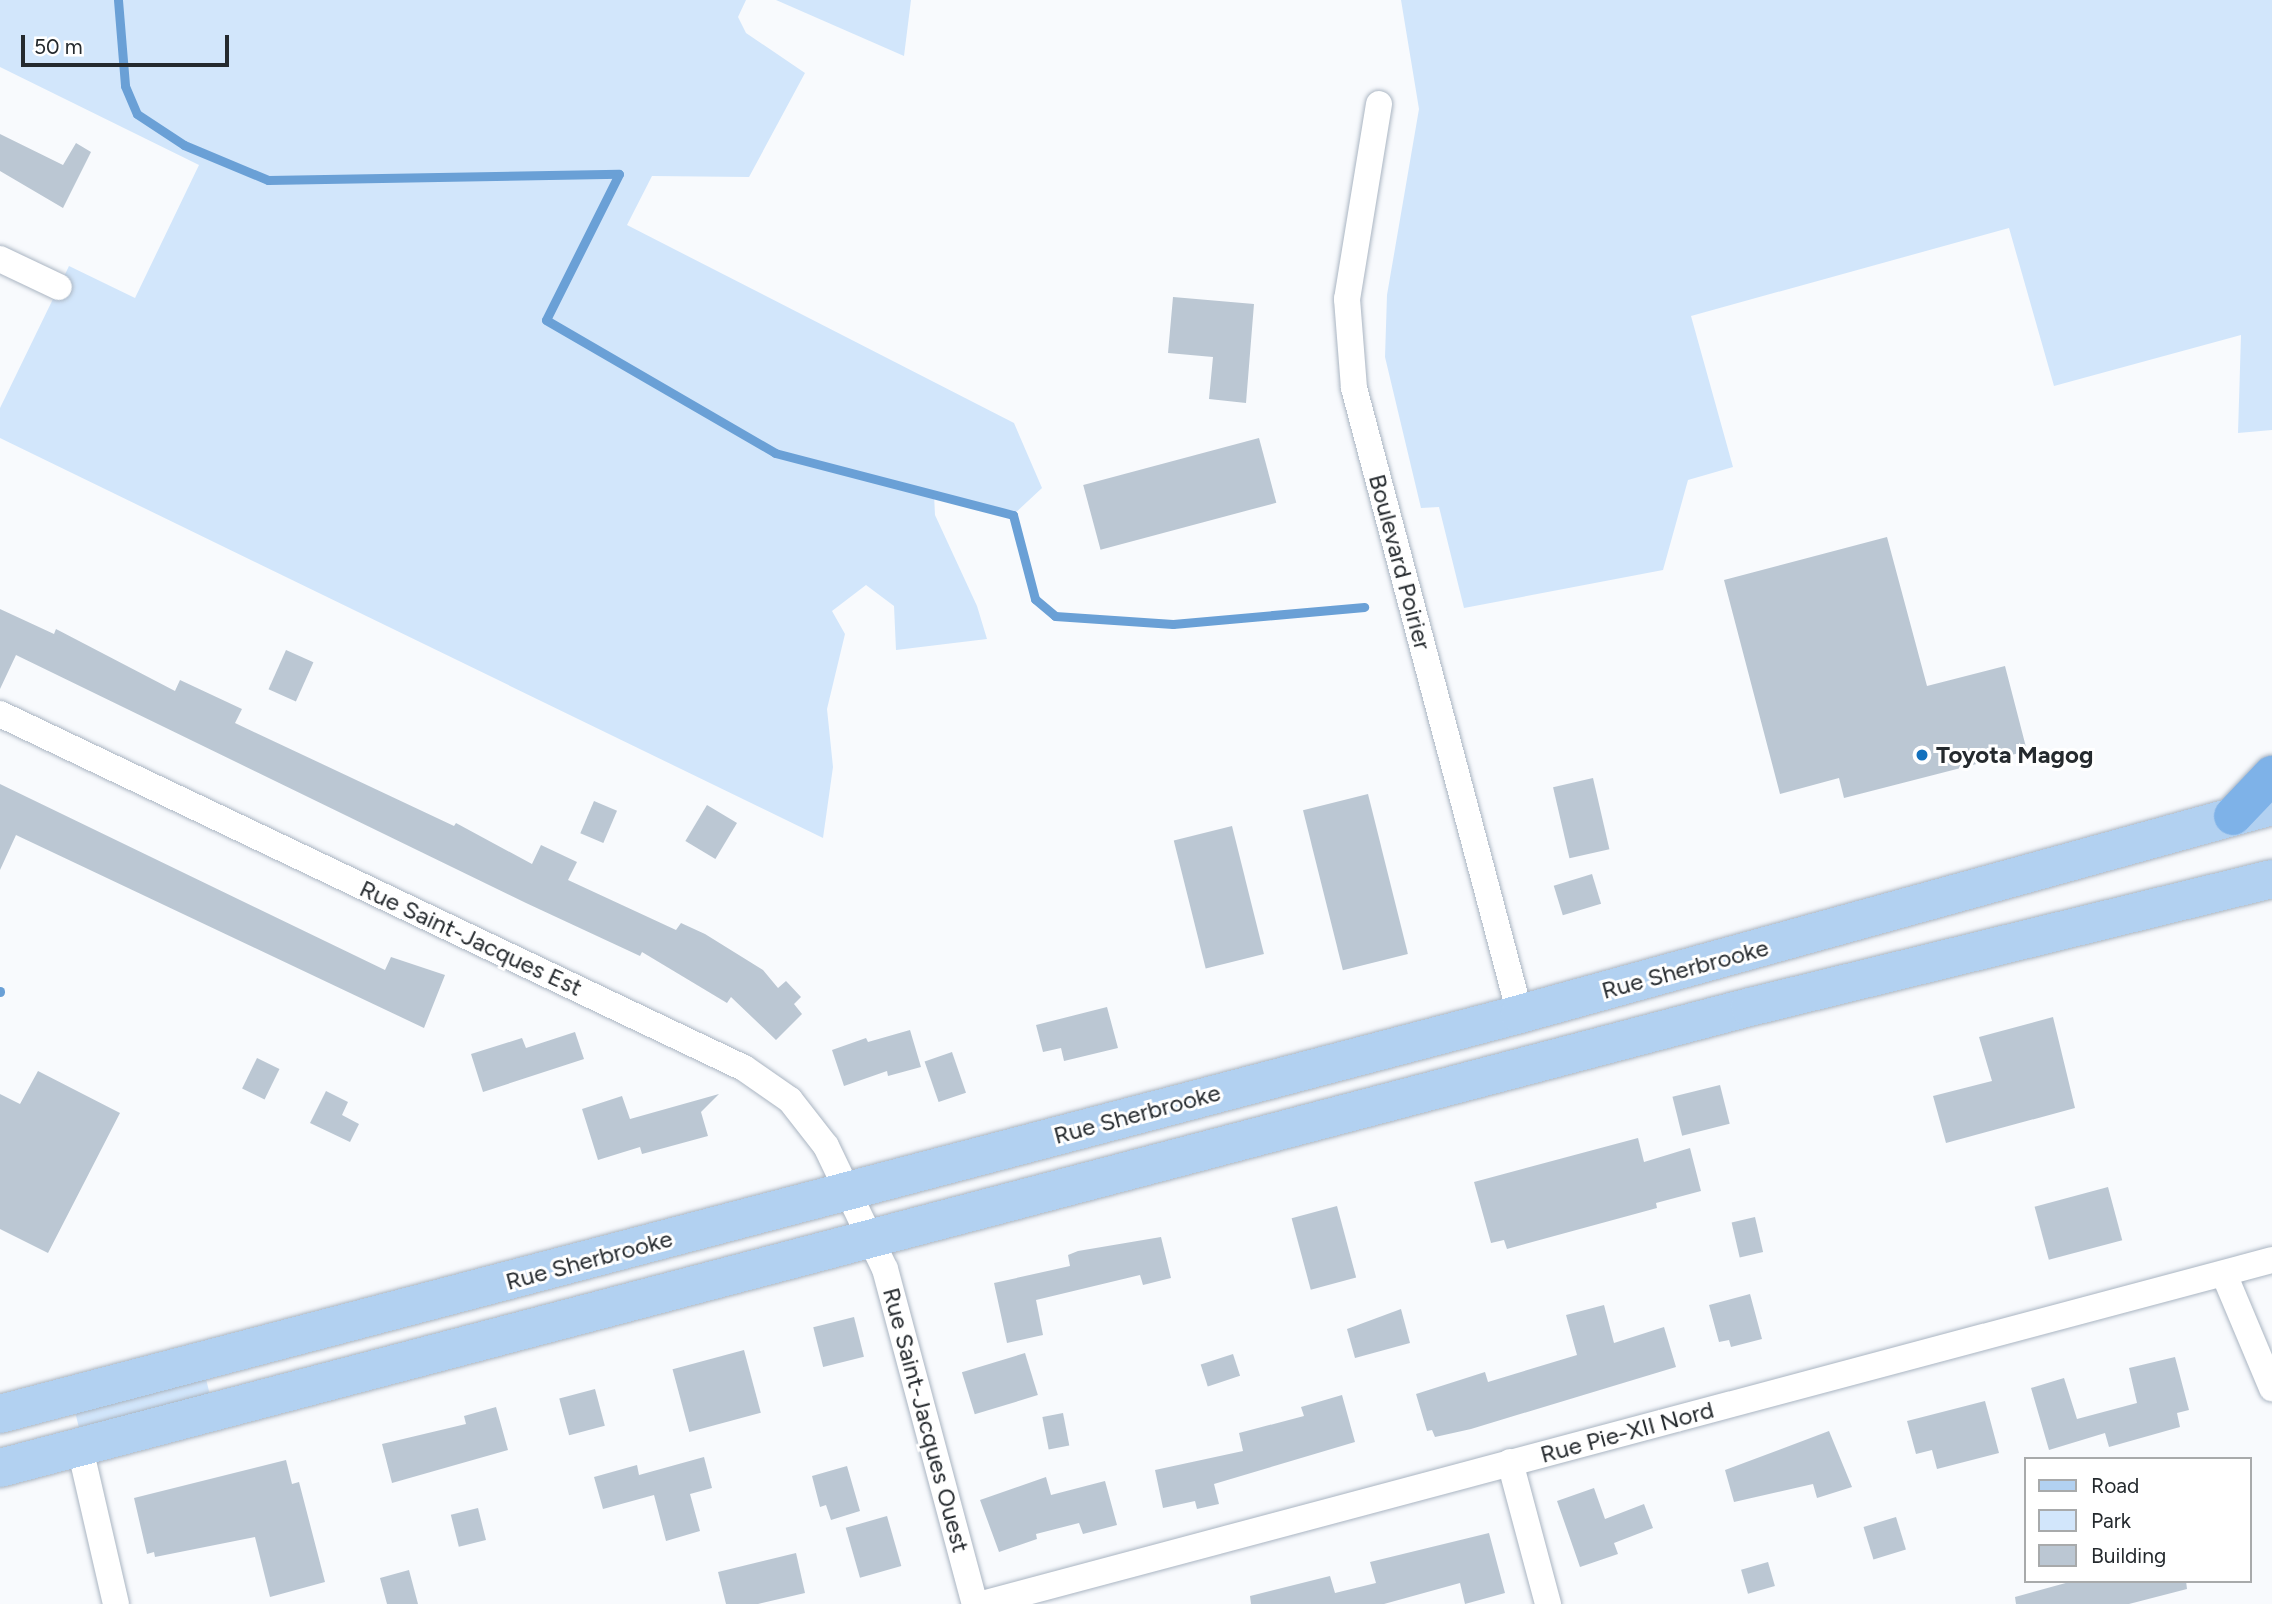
<!DOCTYPE html>
<html>
<head>
<meta charset="utf-8">
<style>
  body { margin:0 }
  #map { position:relative; width:2272px; height:1604px; overflow:hidden; background:#f8fafd; font-family:Figtree,sans-serif }
  div>[style] { position:absolute }
  .green>* { inset:0; background:#d2e6fb; transform-origin:0 0 }
  .stream>* { height:9px; margin:-4.5px; padding:0 4.5px; transform-origin:4.5px; border-radius:4.5px; background:#6aa0d6 }
  .building>* { inset:0; background:#bbc7d3; transform-origin:0 0 }
  .roads { filter:drop-shadow(0 0 2px #aab5c2) drop-shadow(0 0 2px #aab5c2) }
  .minor>* { height:26px; margin:-13px; padding:0 13px; transform-origin:13px; border-radius:13px; background:#fff }
  .primary>* { height:38px; margin:-19px; padding:0 19px; transform-origin:19px; border-radius:19px; background:#b2d1f1 }
  .motorway>* { height:38px; margin:-19px; padding:0 19px; transform-origin:19px; border-radius:19px; background:#7eb2e8 }
  .dots>* { width:19px; height:19px; translate:-50% -50%; box-sizing:border-box; border:4px solid #fff; border-radius:50% }
  span { translate:-50% -50%; white-space:nowrap; text-align:center; line-height:1.15; -webkit-text-stroke:6px #fff; paint-order:stroke }
  .street-label { font-size:24px; color:#252a2e }
  .poi-label { font-size:24px; color:#252a2e; font-weight:700 }
  .left { translate:0 -50%; text-align:left }
  .legend { position:absolute; left:2024px; top:1457px; width:228px; height:126px; box-sizing:border-box; background:#fff; border:2px solid #a8aaab; margin:0; padding:9px 12px; list-style:none; font-size:21px; color:#252a2e }
  .legend li { display:flex; align-items:center; gap:14px; height:35px }
  .legend b { width:35px; border:2px solid #a8aaab }
  .scale { position:absolute; left:21px; top:35px; width:208px; height:32px; box-sizing:border-box; border:4px solid #252a2e; border-top:0; padding-left:9px; font-size:21px; line-height:24px; white-space:nowrap; color:#252a2e; -webkit-text-stroke:5px #fff; paint-order:stroke }
</style>
</head>
<body>
<div id="map">
  <div class="green">
    <i style="clip-path:polygon(0 0,746px 0,738px 17px,746px 33px,805px 73px,749px 177px,652px 176px,627px 225px,1014px 423px,1042px 488px,1013px 515px,934px 494px,935px 515px,977px 606px,987px 639px,896px 650px,894px 606px,866px 585px,832px 611px,845px 634px,827px 709px,833px 767px,823px 838px,0 438px,0 408px,69px 266px,135px 298px,199px 165px,0 67px)"></i>
    <i style="clip-path:polygon(776px 0,911px 0,904px 56px)"></i>
    <i style="clip-path:polygon(1401px 0,2272px 0,2272px 430px,2238px 433px,2241px 335px,2054px 386px,2009px 228px,1691px 316px,1733px 467px,1688px 480px,1663px 570px,1464px 608px,1439px 507px,1421px 508px,1385px 357px,1387px 295px,1419px 109px)"></i>
    <i style="left:206px;top:1379px;width:16px;height:135px;rotate:76deg"></i>
  </div>
  <div class="stream">
    <i style="left:118px;top:0;width:86px;rotate:85.3deg"></i>
    <i style="left:125px;top:86px;width:30px;rotate:67deg"></i>
    <i style="left:137px;top:114px;width:56px;rotate:33.4deg"></i>
    <i style="left:184px;top:145px;width:91px;rotate:22.6deg"></i>
    <i style="left:268px;top:180px;width:351px;rotate:-1deg"></i>
    <i style="left:619px;top:174px;width:163px;rotate:116.6deg"></i>
    <i style="left:546px;top:320px;width:265px;rotate:30.1deg"></i>
    <i style="left:775px;top:453px;width:246px;rotate:14.6deg"></i>
    <i style="left:1013px;top:515px;width:87px;rotate:75.3deg"></i>
    <i style="left:1035px;top:599px;width:26px;rotate:40deg"></i>
    <i style="left:1055px;top:616px;width:118px;rotate:3.9deg"></i>
    <i style="left:1173px;top:624px;width:192px;rotate:-5.1deg"></i>
    <i style="left:0;top:991px;width:1px;rotate:90deg"></i>
  </div>
  <div class="building">
    <i style="clip-path:polygon(0 134px,63px 165px,76px 143px,91px 152px,63px 208px,0 171px)"></i>
    <i style="clip-path:polygon(1173px 297px,1254px 304px,1246px 403px,1209px 399px,1213px 357px,1168px 353px)"></i>
    <i style="left:1259px;top:438px;width:67px;height:182px;rotate:75deg"></i>
    <i style="clip-path:polygon(1887px 537px,1927px 686px,2005px 666px,2027px 751px,1844px 798px,1839px 778px,1780px 794px,1724px 580px)"></i>
    <i style="clip-path:polygon(0 609px,54px 634px,56px 629px,175px 691px,180px 680px,242px 709px,235px 723px,454px 826px,456px 823px,532px 864px,541px 845px,577px 862px,568px 880px,676px 930px,681px 923px,705px 934px,763px 970px,778px 988px,786px 981px,801px 997px,794px 1004px,802px 1014px,776px 1040px,731px 997px,727px 1003px,642px 952px,640px 956px,526px 903px,16px 655px,0 689px)"></i>
    <i style="left:286px;top:650px;width:30px;height:43px;rotate:24deg"></i>
    <i style="left:1593px;top:778px;width:73px;height:41px;rotate:77deg"></i>
    <i style="clip-path:polygon(0 784px,385px 970px,391px 957px,445px 975px,424px 1028px,16px 835px,0 870px)"></i>
    <i style="left:1368px;top:794px;width:165px;height:67px;rotate:76deg"></i>
    <i style="left:594px;top:801px;width:25px;height:35px;rotate:23deg"></i>
    <i style="left:707px;top:805px;width:35px;height:42px;rotate:31deg"></i>
    <i style="left:1232px;top:826px;width:132px;height:60px;rotate:76deg"></i>
    <i style="left:1592px;top:874px;width:31px;height:40px;rotate:73deg"></i>
    <i style="clip-path:polygon(1107px 1007px,1118px 1048px,1064px 1061px,1061px 1048px,1043px 1052px,1036px 1025px)"></i>
    <i style="clip-path:polygon(2053px 1017px,2075px 1108px,1946px 1143px,1933px 1096px,1992px 1081px,1979px 1037px)"></i>
    <i style="clip-path:polygon(910px 1030px,921px 1067px,888px 1076px,887px 1071px,844px 1086px,832px 1050px,866px 1038px,868px 1042px)"></i>
    <i style="clip-path:polygon(575px 1032px,584px 1059px,483px 1092px,471px 1054px,522px 1038px,526px 1048px)"></i>
    <i style="left:952px;top:1052px;width:43px;height:29px;rotate:71deg"></i>
    <i style="left:257px;top:1058px;width:25px;height:34px;rotate:26deg"></i>
    <i style="clip-path:polygon(38px 1071px,120px 1113px,48px 1253px,0 1229px,0 1094px,20px 1104px)"></i>
    <i style="left:1720px;top:1085px;width:40px;height:49px;rotate:76deg"></i>
    <i style="clip-path:polygon(326px 1091px,348px 1102px,342px 1115px,359px 1124px,350px 1142px,310px 1123px)"></i>
    <i style="clip-path:polygon(719px 1094px,701px 1112px,708px 1136px,642px 1154px,640px 1147px,598px 1160px,582px 1109px,622px 1096px,630px 1119px)"></i>
    <i style="clip-path:polygon(1638px 1138px,1644px 1162px,1690px 1148px,1701px 1191px,1656px 1203px,1657px 1208px,1507px 1249px,1504px 1240px,1491px 1243px,1474px 1182px)"></i>
    <i style="left:2108px;top:1187px;width:55px;height:76px;rotate:75deg"></i>
    <i style="left:1337px;top:1206px;width:74px;height:47px;rotate:75deg"></i>
    <i style="left:1755px;top:1217px;width:36px;height:24px;rotate:77deg"></i>
    <i style="clip-path:polygon(1161px 1237px,1171px 1278px,1143px 1285px,1140px 1275px,1036px 1300px,1043px 1335px,1007px 1343px,994px 1283px,1070px 1266px,1068px 1255px,1078px 1251px)"></i>
    <i style="clip-path:polygon(1750px 1294px,1762px 1339px,1731px 1347px,1729px 1340px,1719px 1342px,1709px 1305px)"></i>
    <i style="clip-path:polygon(1604px 1305px,1614px 1343px,1664px 1327px,1676px 1367px,1471px 1429px,1435px 1437px,1432px 1430px,1427px 1431px,1416px 1394px,1485px 1372px,1488px 1382px,1577px 1355px,1566px 1315px)"></i>
    <i style="clip-path:polygon(1401px 1309px,1410px 1343px,1355px 1358px,1347px 1329px)"></i>
    <i style="left:854px;top:1317px;width:41px;height:42px;rotate:76deg"></i>
    <i style="left:744px;top:1350px;width:65px;height:74px;rotate:75deg"></i>
    <i style="left:1025px;top:1353px;width:44px;height:66px;rotate:73deg"></i>
    <i style="left:1233px;top:1354px;width:23px;height:34px;rotate:72deg"></i>
    <i style="clip-path:polygon(2175px 1357px,2189px 1410px,2177px 1413px,2180px 1427px,2109px 1447px,2105px 1433px,2049px 1450px,2031px 1388px,2064px 1378px,2077px 1419px,2137px 1403px,2129px 1368px)"></i>
    <i style="left:595px;top:1389px;width:38px;height:37px;rotate:75deg"></i>
    <i style="clip-path:polygon(1342px 1395px,1355px 1442px,1214px 1484px,1219px 1504px,1197px 1509px,1195px 1501px,1163px 1508px,1155px 1470px,1243px 1451px,1239px 1433px,1304px 1416px,1301px 1407px)"></i>
    <i style="clip-path:polygon(1985px 1401px,1999px 1453px,1937px 1469px,1932px 1450px,1916px 1454px,1907px 1421px)"></i>
    <i style="clip-path:polygon(496px 1407px,508px 1450px,392px 1483px,382px 1444px,466px 1424px,464px 1416px)"></i>
    <i style="left:1063px;top:1413px;width:33px;height:21px;rotate:79deg"></i>
    <i style="clip-path:polygon(1829px 1431px,1852px 1487px,1817px 1498px,1813px 1484px,1734px 1502px,1725px 1470px)"></i>
    <i style="clip-path:polygon(704px 1457px,712px 1488px,690px 1494px,700px 1531px,666px 1541px,654px 1495px,603px 1509px,594px 1477px,637px 1465px,639px 1475px)"></i>
    <i style="clip-path:polygon(286px 1460px,292px 1484px,299px 1482px,325px 1582px,270px 1597px,255px 1537px,155px 1557px,154px 1552px,147px 1554px,134px 1498px)"></i>
    <i style="clip-path:polygon(847px 1466px,860px 1511px,831px 1520px,826px 1505px,820px 1507px,812px 1476px)"></i>
    <i style="clip-path:polygon(1046px 1477px,1051px 1495px,1105px 1481px,1117px 1525px,1083px 1534px,1079px 1523px,1036px 1534px,1037px 1539px,999px 1552px,980px 1500px)"></i>
    <i style="clip-path:polygon(1594px 1488px,1605px 1519px,1644px 1504px,1653px 1528px,1614px 1543px,1618px 1554px,1580px 1567px,1557px 1501px)"></i>
    <i style="left:478px;top:1508px;width:33px;height:28px;rotate:76deg"></i>
    <i style="left:887px;top:1516px;width:52px;height:43px;rotate:74deg"></i>
    <i style="left:1896px;top:1517px;width:34px;height:34px;rotate:73deg"></i>
    <i style="clip-path:polygon(1489px 1533px,1505px 1593px,1465px 1604px,1460px 1583px,1384px 1604px,1251px 1604px,1250px 1596px,1330px 1576px,1335px 1593px,1376px 1583px,1370px 1562px)"></i>
    <i style="clip-path:polygon(796px 1553px,805px 1593px,758px 1604px,726px 1604px,718px 1572px)"></i>
    <i style="left:1768px;top:1562px;width:25px;height:28px;rotate:74deg"></i>
    <i style="clip-path:polygon(409px 1570px,418px 1604px,387px 1604px,380px 1578px)"></i>
    <i style="clip-path:polygon(2073px 1581px,2186px 1581px,2187px 1589px,2129px 1604px,2016px 1604px,2015px 1597px)"></i>
  </div>
  <div class="roads">
    <div class="minor">
      <i style="left:1379px;top:104px;width:198px;rotate:99.3deg"></i>
      <i style="left:1347px;top:299px;width:89px;rotate:85.5deg"></i>
      <i style="left:1354px;top:388px;width:648px;rotate:75.15deg"></i>
      <i style="left:0;top:259px;width:65px;rotate:25.4deg"></i>
      <i style="left:0;top:714px;width:824px;rotate:25.45deg"></i>
      <i style="left:744px;top:1068px;width:56px;rotate:34.8deg"></i>
      <i style="left:790px;top:1100px;width:58px;rotate:52deg"></i>
      <i style="left:826px;top:1146px;width:136px;rotate:64.4deg"></i>
      <i style="left:885px;top:1269px;width:347px;rotate:75deg"></i>
      <i style="left:2224px;top:1274px;width:124px;rotate:67.2deg"></i>
      <i style="left:80px;top:1448px;width:160px;rotate:77deg"></i>
      <i style="left:1510px;top:1462px;width:147px;rotate:75deg"></i>
      <i style="left:982px;top:1604px;width:1335px;rotate:-14.93deg"></i>
    </div>
    <div class="primary">
      <i style="left:0;top:1414px;width:1572px;rotate:-14.74deg"></i>
      <i style="left:1520px;top:1014px;width:780px;rotate:-15.46deg"></i>
      <i style="left:0;top:1468px;width:1810px;rotate:-14.76deg"></i>
      <i style="left:1750px;top:1007px;width:537px;rotate:-13.78deg"></i>
    </div>
    <div class="motorway">
      <i style="left:2233px;top:816px;width:57px;rotate:-46.4deg"></i>
    </div>
  </div>
  <div class="dots">
    <i style="left:1922px;top:755px;background:#1371bd"></i>
  </div>
  <div class="street-label">
    <span style="left:1400px;top:562px;rotate:75deg">Boulevard Poirier</span>
    <span style="left:471px;top:938px;rotate:25deg">Rue Saint-Jacques Est</span>
    <span style="left:1685px;top:969px;rotate:-15deg">Rue Sherbrooke</span>
    <span style="left:1137px;top:1114px;rotate:-15deg">Rue Sherbrooke</span>
    <span style="left:589px;top:1260px;rotate:-15deg">Rue Sherbrooke</span>
    <span style="left:926px;top:1420px;rotate:75deg">Rue Saint-Jacques Ouest</span>
    <span style="left:1627px;top:1432px;rotate:-15deg">Rue Pie-XII Nord</span>
  </div>
  <div class="poi-label">
    <span class="left" style="left:1936px;top:755px">Toyota Magog</span>
  </div>
  <ul class="legend">
  <li><b style="height:9px;background:#b2d1f1"></b>Road</li>
  <li><b style="height:19px;background:#d2e6fb"></b>Park</li>
  <li><b style="height:19px;background:#bbc7d3"></b>Building</li>
  </ul>
  <div class="scale">50 m</div>
</div>
</body>
</html>
